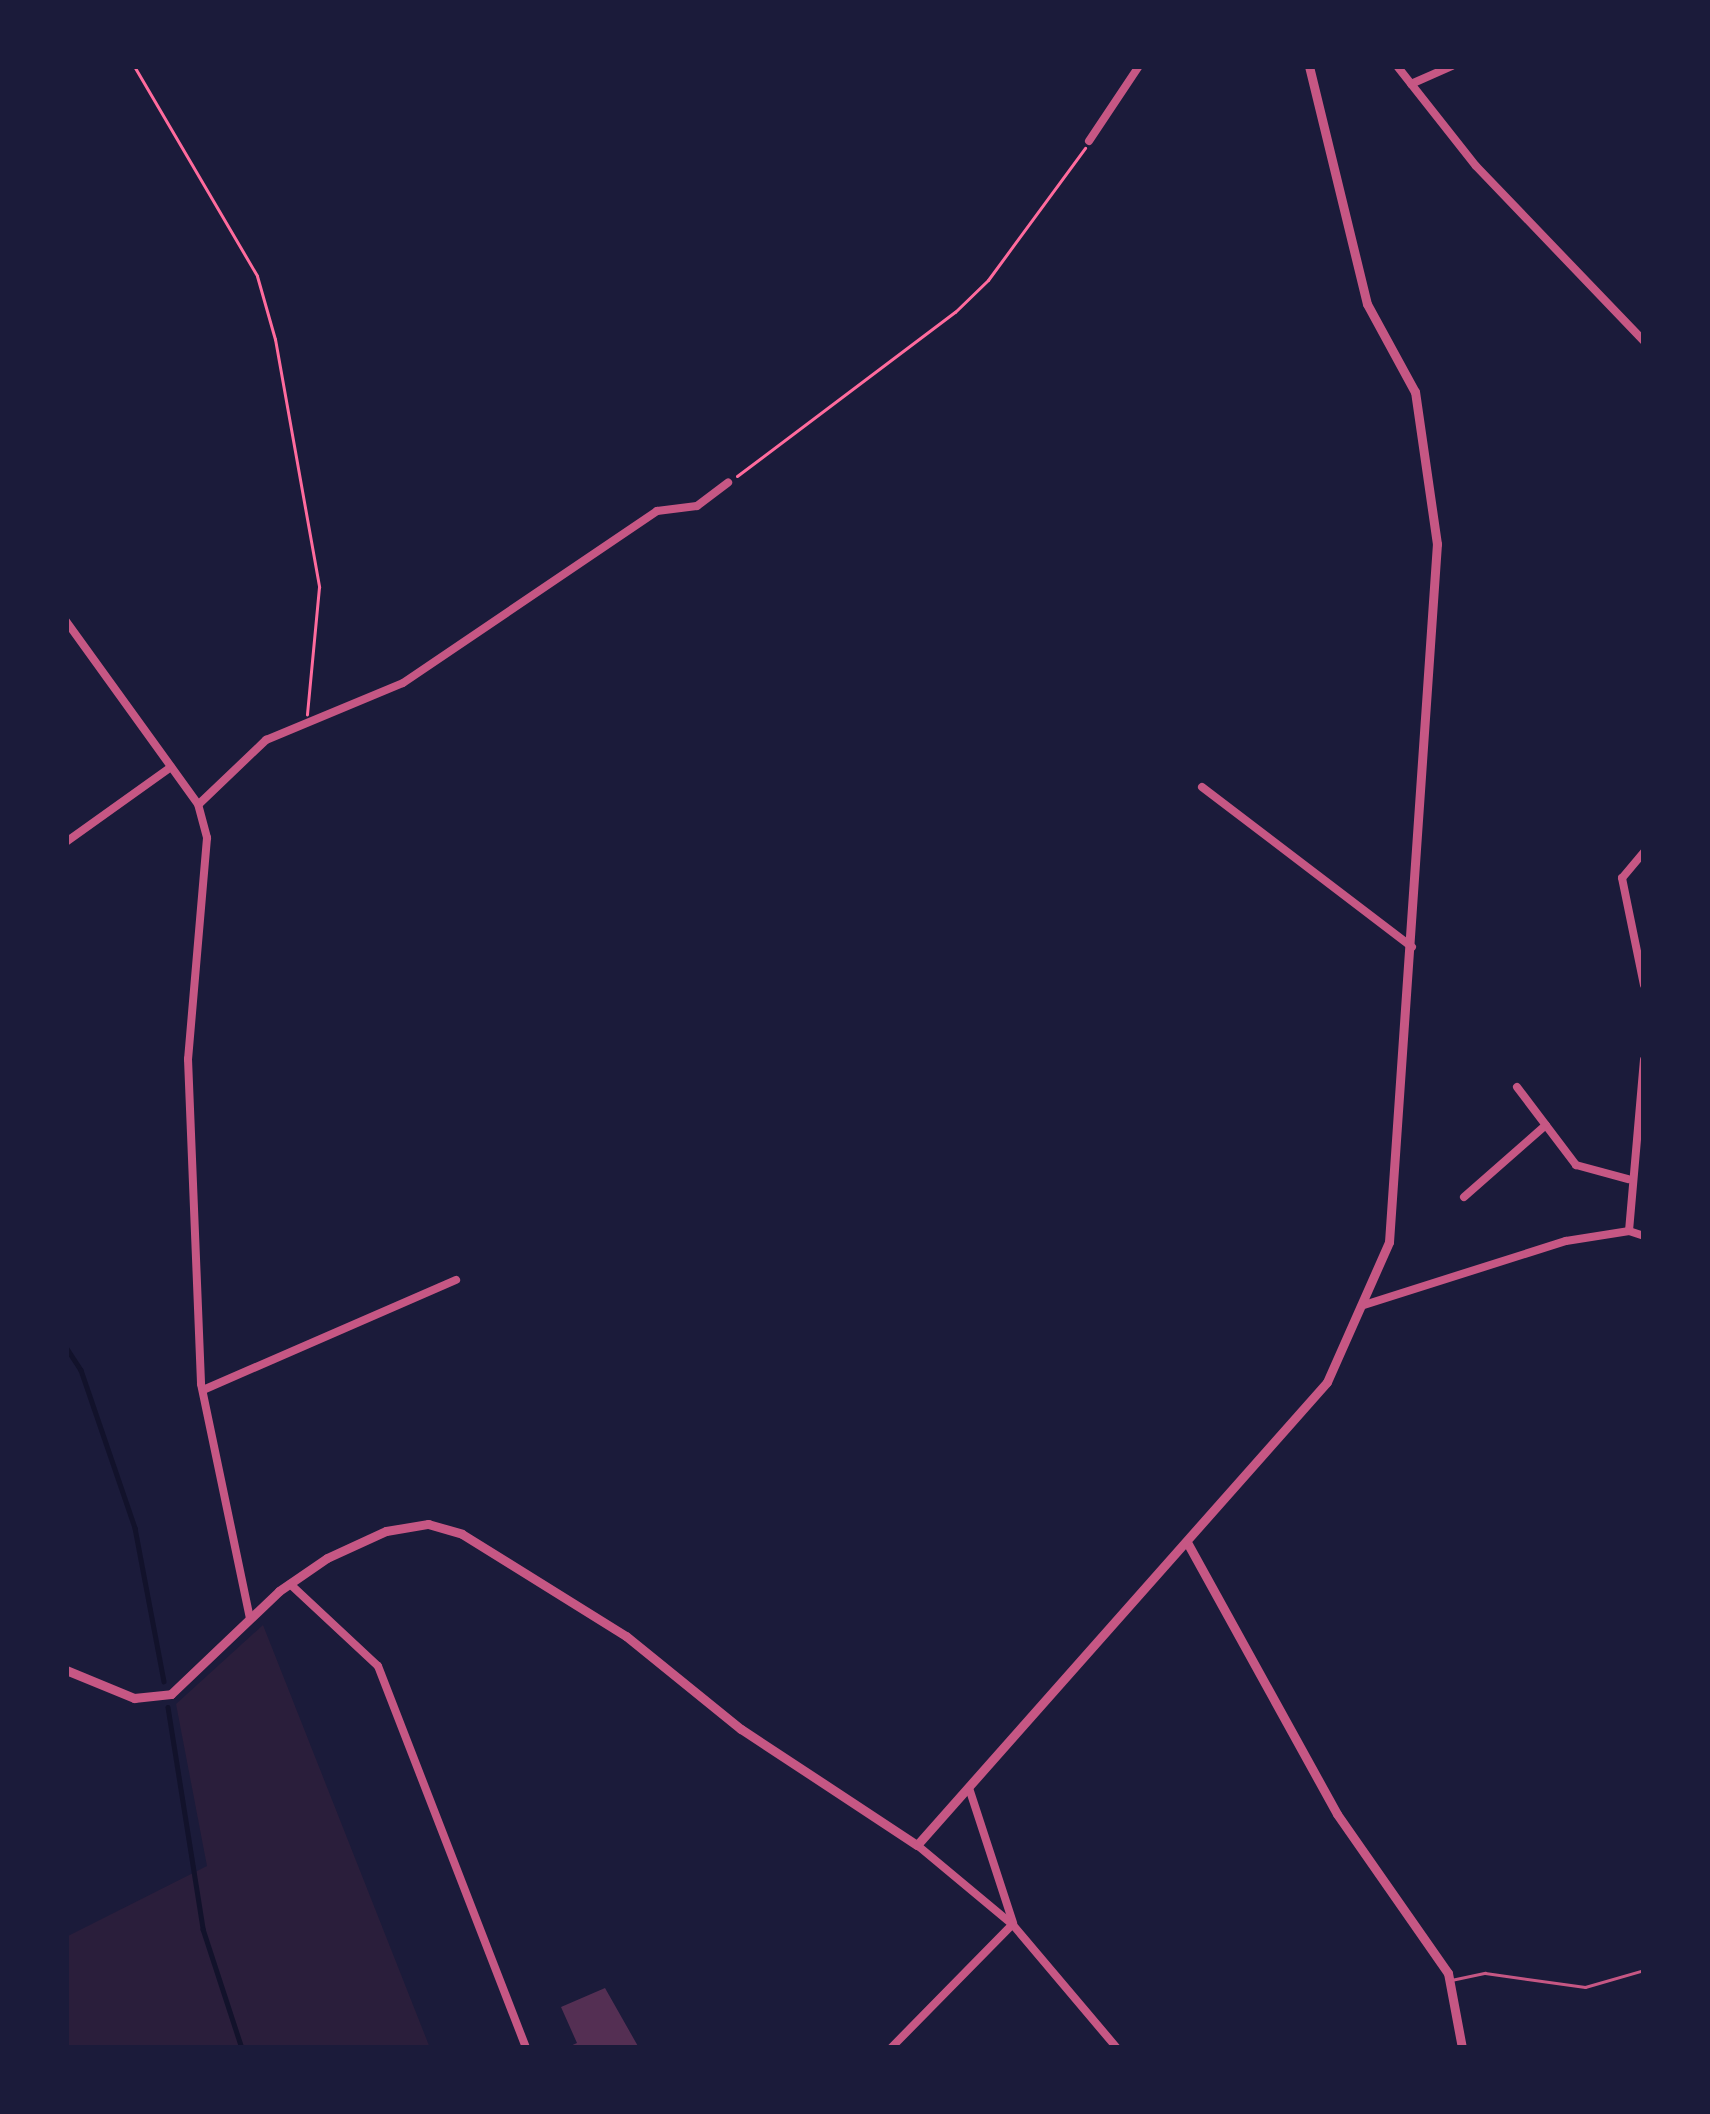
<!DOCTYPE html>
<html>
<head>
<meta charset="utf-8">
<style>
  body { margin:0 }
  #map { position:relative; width:1710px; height:2114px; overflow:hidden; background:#1b1b3a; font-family:Karla,sans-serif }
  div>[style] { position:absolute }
  .green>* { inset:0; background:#2a1e3b }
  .stream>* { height:4.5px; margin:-2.25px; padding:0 2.25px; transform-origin:2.25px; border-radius:2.25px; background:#12122b }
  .building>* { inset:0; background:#542f53 }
  .path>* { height:3px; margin:-1.5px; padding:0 1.5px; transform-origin:1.5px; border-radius:1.5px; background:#ff6b9d }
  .service>* { height:3px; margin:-1.5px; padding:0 1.5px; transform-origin:1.5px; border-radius:1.5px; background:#c65784 }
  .minor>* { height:8px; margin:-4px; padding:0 4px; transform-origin:4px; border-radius:4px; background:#c65784 }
  .tertiary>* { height:9px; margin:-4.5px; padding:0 4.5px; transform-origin:4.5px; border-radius:4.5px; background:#c65784 }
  span { translate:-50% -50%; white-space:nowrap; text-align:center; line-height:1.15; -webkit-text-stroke:12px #1b1b3a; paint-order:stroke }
  .frame { position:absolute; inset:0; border:69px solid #1b1b3a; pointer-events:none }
</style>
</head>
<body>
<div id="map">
  <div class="green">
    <i style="clip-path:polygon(263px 1625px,430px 2048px,66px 2048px,66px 1937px,207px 1866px,176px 1704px)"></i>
  </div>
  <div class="stream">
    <i style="left:66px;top:1347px;width:27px;rotate:57deg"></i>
    <i style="left:81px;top:1370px;width:167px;rotate:71.1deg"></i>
    <i style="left:135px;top:1528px;width:156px;rotate:79.3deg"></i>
    <i style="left:168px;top:1707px;width:225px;rotate:81deg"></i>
    <i style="left:203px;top:1929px;width:125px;rotate:71.9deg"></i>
  </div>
  <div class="building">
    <i style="clip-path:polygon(605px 1988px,639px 2048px,566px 2048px,577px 2043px,561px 2007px)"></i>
  </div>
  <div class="path">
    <i style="left:134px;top:66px;width:243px;rotate:59.6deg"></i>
    <i style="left:257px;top:276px;width:66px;rotate:74.1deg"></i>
    <i style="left:275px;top:339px;width:252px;rotate:79.9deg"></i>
    <i style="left:319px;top:587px;width:128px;rotate:95.4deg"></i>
    <i style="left:737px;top:476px;width:273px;rotate:-37deg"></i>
    <i style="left:955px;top:312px;width:46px;rotate:-44.1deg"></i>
    <i style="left:988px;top:280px;width:164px;rotate:-53.7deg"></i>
  </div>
  <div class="service">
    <i style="left:1451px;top:1980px;width:35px;rotate:-12deg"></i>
    <i style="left:1485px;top:1973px;width:101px;rotate:8deg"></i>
    <i style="left:1585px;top:1987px;width:61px;rotate:-16.1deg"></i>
  </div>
  <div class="minor">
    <i style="left:1397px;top:66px;width:127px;rotate:51.7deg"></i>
    <i style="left:1476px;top:166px;width:243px;rotate:46.2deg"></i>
    <i style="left:1411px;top:84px;width:45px;rotate:-23.7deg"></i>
    <i style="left:1089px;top:141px;width:90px;rotate:-56.3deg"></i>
    <i style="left:66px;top:621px;width:226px;rotate:54.2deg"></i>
    <i style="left:198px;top:804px;width:35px;rotate:75deg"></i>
    <i style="left:207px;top:838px;width:222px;rotate:94.9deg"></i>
    <i style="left:188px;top:1059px;width:325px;rotate:87.7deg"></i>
    <i style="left:201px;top:1384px;width:239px;rotate:78.2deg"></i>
    <i style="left:1202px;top:787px;width:264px;rotate:37.3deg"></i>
    <i style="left:199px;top:804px;width:93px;rotate:-43.7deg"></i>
    <i style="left:266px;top:740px;width:148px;rotate:-22.6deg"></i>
    <i style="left:403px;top:683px;width:307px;rotate:-34.1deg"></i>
    <i style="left:657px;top:511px;width:40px;rotate:-7.1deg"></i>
    <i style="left:697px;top:506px;width:39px;rotate:-37deg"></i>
    <i style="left:66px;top:842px;width:129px;rotate:-35.5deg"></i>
    <i style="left:1644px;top:852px;width:34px;rotate:130deg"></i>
    <i style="left:1622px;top:878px;width:109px;rotate:78.4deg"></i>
    <i style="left:1517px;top:1087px;width:98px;rotate:52.9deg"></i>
    <i style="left:1576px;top:1165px;width:54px;rotate:15.1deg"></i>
    <i style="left:1464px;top:1197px;width:109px;rotate:-41.3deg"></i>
    <i style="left:1629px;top:1231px;width:172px;rotate:-85deg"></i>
    <i style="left:1364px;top:1305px;width:212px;rotate:-17.6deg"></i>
    <i style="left:1566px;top:1241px;width:64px;rotate:-9deg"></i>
    <i style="left:1629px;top:1231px;width:16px;rotate:18deg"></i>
    <i style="left:203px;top:1390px;width:276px;rotate:-23.5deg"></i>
    <i style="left:290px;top:1584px;width:120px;rotate:43deg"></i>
    <i style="left:378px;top:1666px;width:410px;rotate:68.8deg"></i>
    <i style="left:969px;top:1788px;width:142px;rotate:71.9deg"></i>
    <i style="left:917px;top:1845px;width:125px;rotate:39.8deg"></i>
    <i style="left:1013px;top:1925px;width:161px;rotate:49.8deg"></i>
    <i style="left:891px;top:2048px;width:173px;rotate:-45.5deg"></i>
  </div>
  <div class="tertiary">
    <i style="left:1188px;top:1544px;width:308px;rotate:61.1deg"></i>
    <i style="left:1337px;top:1814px;width:194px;rotate:55.1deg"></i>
    <i style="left:1448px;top:1973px;width:76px;rotate:79.4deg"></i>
    <i style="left:66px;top:1670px;width:74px;rotate:22.4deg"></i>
    <i style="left:134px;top:1698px;width:37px;rotate:-6deg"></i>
    <i style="left:171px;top:1694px;width:149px;rotate:-43.6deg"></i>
    <i style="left:279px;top:1591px;width:58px;rotate:-34.5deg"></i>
    <i style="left:327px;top:1558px;width:65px;rotate:-24.6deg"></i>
    <i style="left:386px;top:1531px;width:43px;rotate:-9.5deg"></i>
    <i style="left:428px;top:1524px;width:35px;rotate:16deg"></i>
    <i style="left:462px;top:1534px;width:193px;rotate:31.9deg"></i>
    <i style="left:626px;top:1636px;width:148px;rotate:39deg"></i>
    <i style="left:741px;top:1729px;width:211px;rotate:33.4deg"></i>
    <i style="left:917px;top:1845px;width:618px;rotate:-48.47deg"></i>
    <i style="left:1327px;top:1382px;width:153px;rotate:-66.1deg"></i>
    <i style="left:1389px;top:1242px;width:700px;rotate:-86.07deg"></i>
    <i style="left:1437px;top:544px;width:154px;rotate:-98.2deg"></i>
    <i style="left:1415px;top:392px;width:100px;rotate:-118.6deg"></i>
    <i style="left:1367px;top:304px;width:245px;rotate:-103.7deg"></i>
  </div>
  <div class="frame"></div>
</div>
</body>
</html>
